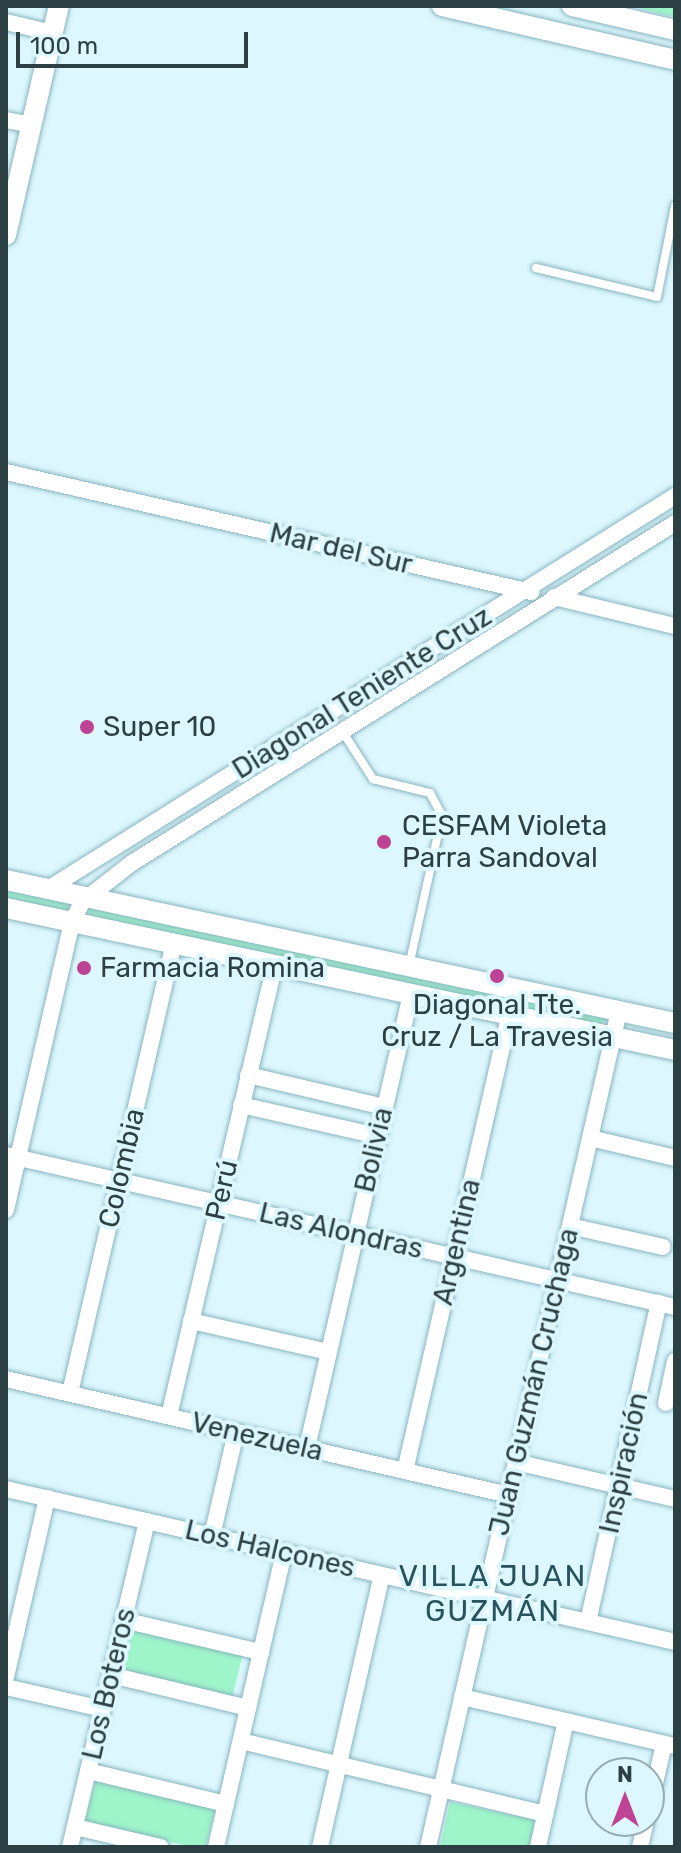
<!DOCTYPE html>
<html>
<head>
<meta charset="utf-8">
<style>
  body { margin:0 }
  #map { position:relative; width:681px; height:1853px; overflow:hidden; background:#dcf7fe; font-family:Rubik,sans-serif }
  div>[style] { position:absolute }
  .green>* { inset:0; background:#9ef5c9; transform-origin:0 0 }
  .roads { filter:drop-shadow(0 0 2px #89b5c0) drop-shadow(0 0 2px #89b5c0) }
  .service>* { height:8px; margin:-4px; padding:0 4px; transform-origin:4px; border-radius:4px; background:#fff }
  .minor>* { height:16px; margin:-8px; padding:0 8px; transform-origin:8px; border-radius:8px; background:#fff }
  .tertiary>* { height:20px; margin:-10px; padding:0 10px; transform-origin:10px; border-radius:10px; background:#fff }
  .dots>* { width:22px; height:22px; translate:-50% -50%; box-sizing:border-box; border:4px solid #dcf7fe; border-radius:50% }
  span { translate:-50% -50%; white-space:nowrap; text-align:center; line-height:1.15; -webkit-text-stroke:8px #dcf7fe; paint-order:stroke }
  .street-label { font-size:28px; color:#2c3f43 }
  .poi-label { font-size:28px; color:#2c3f43 }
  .left { translate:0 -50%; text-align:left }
  .neighbourhood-label { font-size:30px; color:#28535c; letter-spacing:2px }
  .frame { position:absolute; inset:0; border:8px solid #2c3f43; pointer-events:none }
  .north { position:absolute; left:585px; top:1757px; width:80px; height:80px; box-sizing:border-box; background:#dcf7fe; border:2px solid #96adb3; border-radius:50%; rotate:0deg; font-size:22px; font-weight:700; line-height:32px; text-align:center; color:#2c3f43 }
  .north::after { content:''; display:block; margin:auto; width:28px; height:36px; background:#bf4394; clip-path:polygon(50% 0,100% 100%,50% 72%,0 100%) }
  .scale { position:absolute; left:16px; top:32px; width:232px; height:36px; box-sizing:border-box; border:4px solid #2c3f43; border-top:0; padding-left:10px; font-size:24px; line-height:28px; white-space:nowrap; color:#2c3f43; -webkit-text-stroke:6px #dcf7fe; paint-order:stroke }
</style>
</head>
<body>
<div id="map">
  <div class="green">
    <i style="clip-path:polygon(629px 6px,675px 6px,675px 17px)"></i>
    <i style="left:6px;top:889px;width:65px;height:10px;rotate:13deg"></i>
    <i style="clip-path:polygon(90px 906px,608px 1018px,600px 1025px,89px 918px)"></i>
    <i style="left:133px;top:1628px;width:113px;height:57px;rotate:14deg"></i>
    <i style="left:96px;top:1778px;width:123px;height:44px;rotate:14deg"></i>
    <i style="clip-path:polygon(450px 1802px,535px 1820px,529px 1847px,440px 1847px)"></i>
  </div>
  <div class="roads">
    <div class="service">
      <i style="left:536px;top:268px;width:124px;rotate:13.5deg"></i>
      <i style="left:657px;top:297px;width:93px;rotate:-78.8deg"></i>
      <i style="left:344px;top:734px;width:54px;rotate:57.2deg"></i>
      <i style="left:373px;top:779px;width:59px;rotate:13.8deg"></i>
      <i style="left:430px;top:793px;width:26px;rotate:62deg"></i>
      <i style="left:442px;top:816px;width:154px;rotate:102.4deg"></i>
    </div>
    <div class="minor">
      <i style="left:6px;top:22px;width:48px;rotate:13.2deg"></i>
      <i style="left:6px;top:120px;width:25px;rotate:11deg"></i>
      <i style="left:6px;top:472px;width:539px;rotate:12.88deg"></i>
      <i style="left:554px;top:597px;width:124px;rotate:13.5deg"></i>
      <i style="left:48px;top:889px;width:740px;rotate:-32.08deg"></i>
      <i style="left:248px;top:1075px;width:140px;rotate:13.2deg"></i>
      <i style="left:241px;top:1105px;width:139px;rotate:12.8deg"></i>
      <i style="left:590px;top:1138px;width:87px;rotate:13.2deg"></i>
      <i style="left:6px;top:1155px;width:686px;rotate:12.8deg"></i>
      <i style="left:6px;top:1210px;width:295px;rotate:-77.1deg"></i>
      <i style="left:72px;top:922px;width:22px;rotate:-63deg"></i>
      <i style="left:82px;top:902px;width:63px;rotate:-38deg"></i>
      <i style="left:132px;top:863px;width:641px;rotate:-32.05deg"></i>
      <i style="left:570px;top:1226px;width:95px;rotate:12.7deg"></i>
      <i style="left:191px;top:1321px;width:141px;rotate:12.7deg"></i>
      <i style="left:6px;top:1379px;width:516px;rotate:12.99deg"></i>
      <i style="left:70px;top:1393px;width:463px;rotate:-77deg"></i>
      <i style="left:666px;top:1403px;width:43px;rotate:-77.9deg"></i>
      <i style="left:169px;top:1416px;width:465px;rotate:-76.8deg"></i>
      <i style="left:307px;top:1448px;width:467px;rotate:-77.1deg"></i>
      <i style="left:516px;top:1462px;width:163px;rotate:13.1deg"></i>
      <i style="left:405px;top:1471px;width:470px;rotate:-77.1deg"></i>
      <i style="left:6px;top:1489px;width:686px;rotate:12.88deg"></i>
      <i style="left:212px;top:1536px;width:107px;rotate:-77deg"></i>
      <i style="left:123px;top:1620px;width:142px;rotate:13.1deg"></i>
      <i style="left:588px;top:1622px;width:327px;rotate:-77.5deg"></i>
      <i style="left:111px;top:1675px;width:141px;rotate:13.5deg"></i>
      <i style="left:6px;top:1677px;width:184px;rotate:-77.1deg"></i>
      <i style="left:6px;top:1687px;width:99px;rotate:12.8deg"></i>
      <i style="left:462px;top:1697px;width:219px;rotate:13deg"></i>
      <i style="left:241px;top:1741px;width:313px;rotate:13.5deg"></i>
      <i style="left:88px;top:1771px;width:142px;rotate:13.4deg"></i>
      <i style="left:649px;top:1809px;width:67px;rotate:-77deg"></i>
      <i style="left:75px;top:1827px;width:88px;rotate:13.1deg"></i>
      <i style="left:70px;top:1847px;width:335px;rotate:-76.7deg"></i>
      <i style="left:216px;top:1847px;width:303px;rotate:-77deg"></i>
      <i style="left:320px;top:1847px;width:279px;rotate:-77.2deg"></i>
      <i style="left:428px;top:1847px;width:858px;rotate:-77.13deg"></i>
      <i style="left:538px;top:1847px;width:129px;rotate:-77.5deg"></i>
      <i style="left:640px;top:1847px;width:27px;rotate:-77deg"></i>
    </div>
    <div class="tertiary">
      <i style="left:442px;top:6px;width:239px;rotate:13deg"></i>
      <i style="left:572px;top:6px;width:106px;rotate:13.1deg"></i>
      <i style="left:6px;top:235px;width:235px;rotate:-77deg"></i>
      <i style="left:6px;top:880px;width:684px;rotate:12.07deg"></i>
      <i style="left:6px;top:908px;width:684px;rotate:11.98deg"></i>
    </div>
  </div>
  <div class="dots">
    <i style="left:87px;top:727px;background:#bf4394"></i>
    <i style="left:384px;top:842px;background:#bf4394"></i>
    <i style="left:84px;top:968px;background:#bf4394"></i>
    <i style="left:497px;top:976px;background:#bf4394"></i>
  </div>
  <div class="street-label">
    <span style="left:341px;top:549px;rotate:13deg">Mar del Sur</span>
    <span style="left:362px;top:693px;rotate:-32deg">Diagonal Teniente Cruz</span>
    <span style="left:374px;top:1150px;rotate:-77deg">Bolivia</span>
    <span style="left:122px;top:1168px;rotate:-77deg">Colombia</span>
    <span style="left:222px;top:1190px;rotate:-77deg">Perú</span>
    <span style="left:341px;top:1231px;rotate:13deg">Las Alondras</span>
    <span style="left:457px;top:1242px;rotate:-77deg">Argentina</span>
    <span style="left:534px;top:1382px;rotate:-77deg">Juan Guzmán Cruchaga</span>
    <span style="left:257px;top:1437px;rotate:13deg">Venezuela</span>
    <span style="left:624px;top:1463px;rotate:-78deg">Inspiración</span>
    <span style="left:270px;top:1549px;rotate:13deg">Los Halcones</span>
    <span style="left:109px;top:1684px;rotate:-77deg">Los Boteros</span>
  </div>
  <div class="poi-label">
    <span class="left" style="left:103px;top:727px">Super 10</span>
    <span class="left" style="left:402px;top:842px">CESFAM Violeta<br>Parra Sandoval</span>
    <span class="left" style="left:100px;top:968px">Farmacia Romina</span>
    <span style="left:497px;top:1021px">Diagonal Tte.<br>Cruz / La Travesia</span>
  </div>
  <div class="neighbourhood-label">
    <span style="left:493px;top:1593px">VILLA JUAN<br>GUZMÁN</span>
  </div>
  <div class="frame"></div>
  <div class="north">N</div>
  <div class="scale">100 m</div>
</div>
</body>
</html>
